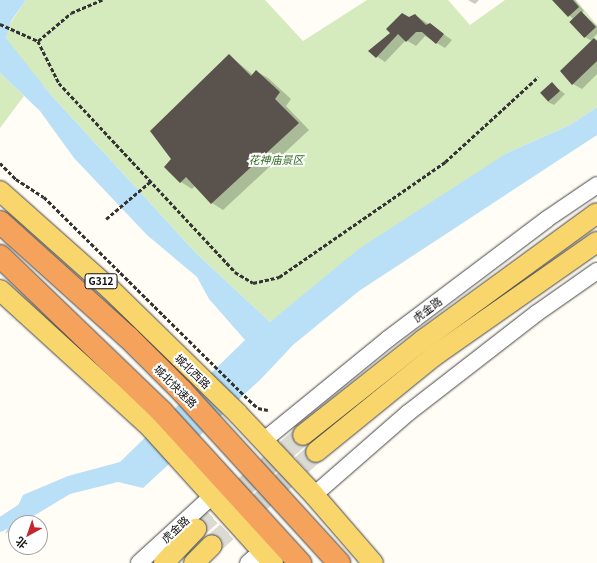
<!DOCTYPE html>
<html>
<head>
<meta charset="utf-8">
<style>
  body { margin:0 }
  #map { position:relative; width:597px; height:563px; overflow:hidden; background:#fffdf5; font-family:Georgia,"Noto Sans SC",serif }
  div>[style] { position:absolute }
  .green>* { inset:0; background:#d5ebbd }
  .water>* { inset:0; background:#b9e0f7 }
  .shadow>* { inset:0; background:#0003 }
  .canal>* { height:14px; margin:-7px; padding:0 7px; transform-origin:7px; border-radius:7px; background:#b9e0f7 }
  .building>* { inset:0; background:#5a524d; transform-origin:0 0 }
  .major-tunnel>* { height:20px; margin-top:-10px; transform-origin:0; background:repeating-linear-gradient(90deg,#dbdad3 0 20px,transparent 0 30px) }
  .path>* { height:2.5px; margin-top:-1.25px; transform-origin:0; background:repeating-linear-gradient(90deg,#333 0 4px,transparent 0 6px) }
  .roads { filter:drop-shadow(0 0 1px #444) drop-shadow(0 0 1px #444) }
  .minor>* { height:16px; margin:-8px; padding:0 8px; transform-origin:8px; border-radius:8px; background:#fff }
  .major>* { height:20px; margin:-10px; padding:0 10px; transform-origin:10px; border-radius:10px; background:#f9d66b }
  .highway>* { height:22px; margin:-11px; padding:0 11px; transform-origin:11px; border-radius:11px; background:#f5a25d }
  span { translate:-50% -50%; white-space:nowrap; text-align:center; line-height:1.15; -webkit-text-stroke:4px #fff; paint-order:stroke }
  .shield-label span { padding:1px 3px; background:#fff; border:1px solid; border-radius:3px; -webkit-text-stroke-width:0 }
  .shield-label { font-size:10px; color:#111; font-weight:700 }
  .park-label { font-size:11px; color:#2f6b1f; font-style:italic }
  .street-label { font-size:11px; color:#111 }
  .north { position:absolute; left:8px; top:515px; width:40px; height:40px; box-sizing:border-box; background:#fff; border:1px solid #a0a0a0; border-radius:50%; rotate:220deg; font-size:11px; font-weight:700; line-height:16px; text-align:center; color:#111 }
  .north::after { content:''; display:block; margin:auto; width:14px; height:18px; background:#c4262e; clip-path:polygon(50% 0,100% 100%,50% 72%,0 100%) }
</style>
</head>
<body>
<div id="map">
  <div class="green">
    <i style="clip-path:polygon(26px 0,265px 0,303px 41px,367px 0,448px 0,470px 25px,505px 0,576px 0,597px 25px,597px 107px,570px 125px,507px 153px,270px 322px,195px 252px,51px 95px,11px 46px,6px 38px,9px 25px)"></i>
    <i style="clip-path:polygon(0 73px,24px 96px,0 128px)"></i>
  </div>
  <div class="water">
    <i style="clip-path:polygon(0 0,26px 0,11px 21px,6px 38px,51px 95px,195px 252px,270px 322px,360px 248px,507px 153px,570px 125px,597px 107px,597px 135px,359px 291px,293px 345px,261px 379px,143px 488px,118px 482px,70px 494px,22px 523px,16px 523px,16px 527px,5px 534px,23px 495px,68px 476px,120px 462px,245px 340px,209px 299px,197px 277px,147px 235px,74px 158px,40px 111px,0 73px)"></i>
  </div>
  <div class="shadow">
    <i style="clip-path:polygon(468px 0,479px 0,475px 4px)"></i>
    <i style="clip-path:polygon(554px 0,575px 0,584px 11px,582px 13px,597px 26px,597px 34px,593px 38px,597px 41px,597px 74px,582px 89px,573px 84px,592px 41px,585px 37px,574px 20px)"></i>
    <i style="clip-path:polygon(415px 15px,452px 40px,445px 48px,425px 36px,416px 46px,406px 40px,385px 62px,369px 51px)"></i>
    <i style="clip-path:polygon(229px 55px,253px 75px,256px 71px,268px 78px,291px 99px,286px 106px,309px 130px,223px 210px,212px 203px,195px 186px,192px 189px,181px 182px,172px 159px)"></i>
    <i style="clip-path:polygon(552px 84px,565px 94px,554px 105px,548px 102px)"></i>
  </div>
  <div class="canal">
    <i style="left:0;top:525px;width:33px;rotate:-33deg"></i>
  </div>
  <div class="building">
    <i style="clip-path:polygon(552px 0,573px 0,579px 7px,568px 17px)"></i>
    <i style="left:581px;top:11px;width:22px;height:16px;rotate:47deg"></i>
    <i style="clip-path:polygon(402px 13px,409px 17px,415px 14px,426px 25px,430px 23px,444px 34px,436px 44px,422px 32px,416px 32px,406px 42px,398px 34px,376px 58px,368px 51px,390px 33px,386px 29px)"></i>
    <i style="clip-path:polygon(594px 38px,597px 41px,597px 61px,572px 85px,560px 71px)"></i>
    <i style="clip-path:polygon(229px 54px,251px 76px,256px 70px,280px 92px,275px 99px,299px 123px,211px 204px,186px 177px,180px 183px,164px 167px,171px 159px,150px 131px)"></i>
    <i style="left:552px;top:82px;width:12px;height:16px;rotate:48deg"></i>
  </div>
  <div class="major-tunnel">
    <i style="left:196px;top:529px;width:142px;rotate:-41.3deg"></i>
    <i style="left:212px;top:545px;width:140px;rotate:-41.8deg"></i>
  </div>
  <div class="path">
    <i style="left:0;top:24px;width:42px;rotate:24.1deg"></i>
    <i style="left:38px;top:41px;width:47px;rotate:63.4deg"></i>
    <i style="left:59px;top:83px;width:258px;rotate:47deg"></i>
    <i style="left:235px;top:272px;width:21px;rotate:31deg"></i>
    <i style="left:253px;top:283px;width:27px;rotate:-13deg"></i>
    <i style="left:279px;top:277px;width:202px;rotate:-34.7deg"></i>
    <i style="left:445px;top:162px;width:126px;rotate:-42.4deg"></i>
    <i style="left:38px;top:41px;width:43px;rotate:-40.3deg"></i>
    <i style="left:71px;top:13px;width:34px;rotate:-23deg"></i>
    <i style="left:0;top:163px;width:23px;rotate:45deg"></i>
    <i style="left:16px;top:179px;width:33px;rotate:33deg"></i>
    <i style="left:44px;top:197px;width:289px;rotate:44.7deg"></i>
    <i style="left:249px;top:400px;width:12px;rotate:42deg"></i>
    <i style="left:258px;top:408px;width:10px;rotate:11deg"></i>
    <i style="left:106px;top:219px;width:59px;rotate:-40.2deg"></i>
  </div>
  <div class="roads">
    <div class="minor">
      <i style="left:263px;top:441px;width:161px;rotate:-39.2deg"></i>
      <i style="left:388px;top:339px;width:199px;rotate:-37deg"></i>
      <i style="left:547px;top:219px;width:60px;rotate:-34.2deg"></i>
      <i style="left:314px;top:495px;width:125px;rotate:-41.1deg"></i>
      <i style="left:408px;top:413px;width:163px;rotate:-37.8deg"></i>
      <i style="left:537px;top:313px;width:73px;rotate:-35deg"></i>
      <i style="left:139px;top:563px;width:99px;rotate:-42.5deg"></i>
      <i style="left:248px;top:563px;width:18px;rotate:-41deg"></i>
    </div>
    <div class="major">
      <i style="left:0;top:191px;width:146px;rotate:41.7deg"></i>
      <i style="left:109px;top:288px;width:180px;rotate:44.3deg"></i>
      <i style="left:238px;top:414px;width:111px;rotate:46.8deg"></i>
      <i style="left:314px;top:495px;width:90px;rotate:49.1deg"></i>
      <i style="left:0;top:290px;width:205px;rotate:42.4deg"></i>
      <i style="left:151px;top:428px;width:182px;rotate:47.9deg"></i>
      <i style="left:303px;top:435px;width:153px;rotate:-38.4deg"></i>
      <i style="left:423px;top:340px;width:215px;rotate:-36.1deg"></i>
      <i style="left:316px;top:452px;width:152px;rotate:-39.1deg"></i>
      <i style="left:434px;top:356px;width:199px;rotate:-35deg"></i>
      <i style="left:164px;top:563px;width:47px;rotate:-46.7deg"></i>
      <i style="left:194px;top:563px;width:25px;rotate:-45deg"></i>
    </div>
    <div class="highway">
      <i style="left:0;top:222px;width:173px;rotate:42deg"></i>
      <i style="left:129px;top:338px;width:75px;rotate:45deg"></i>
      <i style="left:182px;top:391px;width:233px;rotate:47.6deg"></i>
      <i style="left:0;top:256px;width:225px;rotate:43.9deg"></i>
      <i style="left:162px;top:412px;width:205px;rotate:47.6deg"></i>
    </div>
  </div>
  <div class="shield-label">
    <span style="left:101px;top:281px">G312</span>
  </div>
  <div class="park-label">
    <span style="left:276px;top:159px">花神庙景区</span>
  </div>
  <div class="street-label">
    <span style="left:427px;top:309px;rotate:-37deg">虎金路</span>
    <span style="left:193px;top:371px;rotate:44deg">城北西路</span>
    <span style="left:176px;top:386px;rotate:45deg">城北快速路</span>
    <span style="left:175px;top:529px;rotate:-43deg">虎金路</span>
  </div>
  <div class="north">北</div>
</div>
</body>
</html>
